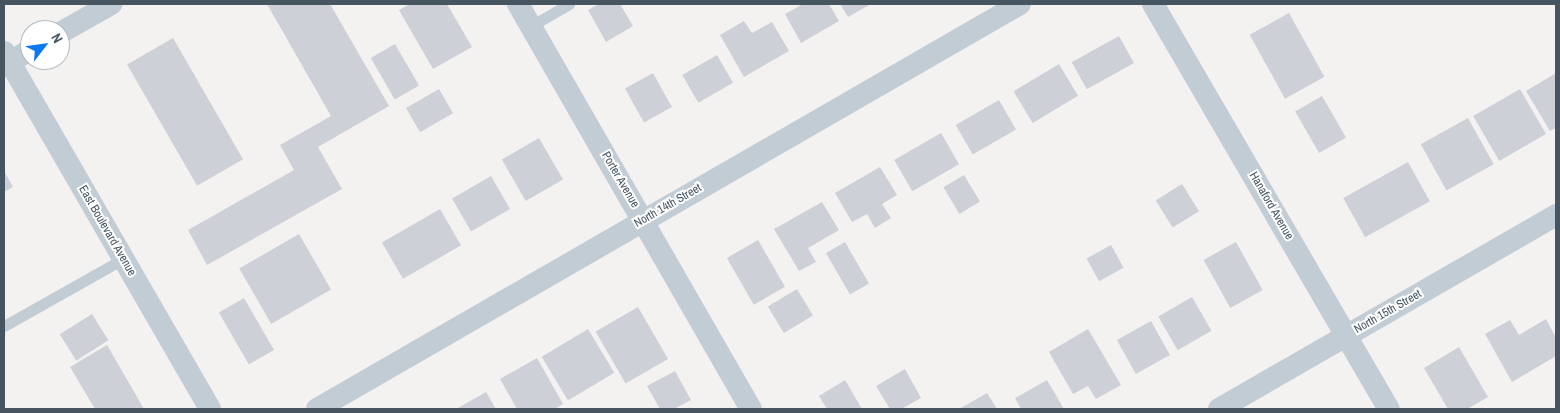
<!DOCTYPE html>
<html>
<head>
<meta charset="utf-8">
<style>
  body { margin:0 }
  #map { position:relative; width:1560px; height:413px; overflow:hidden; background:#f4f1f1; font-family:"Archivo Narrow",sans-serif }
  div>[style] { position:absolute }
  .building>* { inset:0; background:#cdd0d6; transform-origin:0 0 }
  .service>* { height:11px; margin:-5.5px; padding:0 5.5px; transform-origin:5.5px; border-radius:5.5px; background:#c1ccd4 }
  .minor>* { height:22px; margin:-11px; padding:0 11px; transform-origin:11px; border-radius:11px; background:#c1ccd4 }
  span { translate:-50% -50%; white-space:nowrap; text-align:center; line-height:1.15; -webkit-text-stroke:4px #fff; paint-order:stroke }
  .street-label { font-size:12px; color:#475560 }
  .frame { position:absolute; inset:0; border:5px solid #475560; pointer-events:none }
  .north { position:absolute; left:20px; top:20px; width:50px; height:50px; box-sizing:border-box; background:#fff; border:1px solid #b5bbbf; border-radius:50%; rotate:60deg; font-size:14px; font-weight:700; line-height:20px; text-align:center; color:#475560 }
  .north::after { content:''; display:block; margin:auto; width:18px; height:22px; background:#0c78f3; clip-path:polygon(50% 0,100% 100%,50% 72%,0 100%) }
</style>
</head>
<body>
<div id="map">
  <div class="building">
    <i style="clip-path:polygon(267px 4px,330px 4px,389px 106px,318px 147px,342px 189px,207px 265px,188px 230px,294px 170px,280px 145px,331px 116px)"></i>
    <i style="clip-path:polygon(410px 4px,447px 4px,472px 47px,433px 69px,399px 10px)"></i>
    <i style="clip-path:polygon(599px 4px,620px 4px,633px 26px,606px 42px,588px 10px)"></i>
    <i style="clip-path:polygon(803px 4px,829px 4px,839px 21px,801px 43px,785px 14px)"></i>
    <i style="clip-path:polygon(840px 4px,871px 4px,848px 17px)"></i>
    <i style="left:1289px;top:13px;width:73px;height:45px;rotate:61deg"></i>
    <i style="clip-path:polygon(744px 21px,752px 33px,772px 22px,789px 51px,744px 77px,720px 35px)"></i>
    <i style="left:1119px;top:36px;width:31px;height:54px;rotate:61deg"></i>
    <i style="left:173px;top:38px;width:140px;height:53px;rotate:60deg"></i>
    <i style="left:395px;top:44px;width:48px;height:28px;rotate:60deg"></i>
    <i style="left:717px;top:55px;width:32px;height:40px;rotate:60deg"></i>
    <i style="left:1059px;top:64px;width:37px;height:53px;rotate:59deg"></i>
    <i style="left:653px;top:73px;width:39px;height:32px;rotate:61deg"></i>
    <i style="clip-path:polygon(1556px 73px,1556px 128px,1550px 131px,1526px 91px)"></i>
    <i style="left:439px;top:89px;width:28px;height:38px;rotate:60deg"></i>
    <i style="left:1520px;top:89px;width:52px;height:54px;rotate:60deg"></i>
    <i style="left:1322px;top:96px;width:48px;height:31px;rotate:60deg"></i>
    <i style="left:999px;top:100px;width:34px;height:50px;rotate:60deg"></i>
    <i style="left:1468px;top:118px;width:53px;height:54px;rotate:61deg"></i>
    <i style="left:941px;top:133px;width:36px;height:54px;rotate:60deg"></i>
    <i style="left:539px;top:138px;width:48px;height:43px;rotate:60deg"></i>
    <i style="left:1408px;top:162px;width:45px;height:74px;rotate:61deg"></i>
    <i style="clip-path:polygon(880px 167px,897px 195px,882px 204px,891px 218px,875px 228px,867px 214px,852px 222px,835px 193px)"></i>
    <i style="clip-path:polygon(4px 171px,13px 187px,4px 192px)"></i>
    <i style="left:964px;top:175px;width:31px;height:24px;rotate:59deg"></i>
    <i style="left:491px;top:176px;width:38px;height:45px;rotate:60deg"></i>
    <i style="left:1182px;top:184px;width:32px;height:31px;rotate:58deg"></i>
    <i style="clip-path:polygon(822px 202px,839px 230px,808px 248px,816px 262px,799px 271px,774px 229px)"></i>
    <i style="left:440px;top:209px;width:42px;height:67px;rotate:60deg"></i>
    <i style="left:299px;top:234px;width:64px;height:69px;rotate:60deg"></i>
    <i style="left:758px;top:240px;width:54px;height:36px;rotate:60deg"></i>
    <i style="left:845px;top:242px;width:48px;height:22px;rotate:60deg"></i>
    <i style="left:1236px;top:242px;width:55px;height:37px;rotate:61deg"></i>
    <i style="left:1111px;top:245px;width:26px;height:28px;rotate:61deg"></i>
    <i style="left:797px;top:289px;width:31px;height:34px;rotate:59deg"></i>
    <i style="left:1192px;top:297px;width:39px;height:39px;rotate:60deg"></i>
    <i style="left:244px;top:298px;width:60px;height:29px;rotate:60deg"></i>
    <i style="left:638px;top:307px;width:60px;height:49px;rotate:60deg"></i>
    <i style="left:92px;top:314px;width:31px;height:38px;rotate:58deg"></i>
    <i style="clip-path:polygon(1546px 319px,1556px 338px,1556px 356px,1512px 382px,1485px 334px,1510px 320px,1519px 335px)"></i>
    <i style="left:1151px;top:321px;width:39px;height:39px;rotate:61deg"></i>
    <i style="left:588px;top:329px;width:51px;height:54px;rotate:59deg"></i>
    <i style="clip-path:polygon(1088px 329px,1121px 385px,1096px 399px,1088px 386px,1073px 394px,1049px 352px)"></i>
    <i style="clip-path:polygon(107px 345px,144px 409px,95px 409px,70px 367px)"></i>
    <i style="clip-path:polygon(1459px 347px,1488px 397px,1467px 409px,1448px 409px,1424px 368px)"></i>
    <i style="clip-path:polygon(537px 358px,563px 404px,555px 409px,517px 409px,500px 379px)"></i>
    <i style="clip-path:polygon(905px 369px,921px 398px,901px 409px,890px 409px,876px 386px)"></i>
    <i style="clip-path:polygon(675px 371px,691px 400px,674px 409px,660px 409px,647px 386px)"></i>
    <i style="clip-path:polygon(845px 380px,862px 409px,827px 409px,819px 396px)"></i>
    <i style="clip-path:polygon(1047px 380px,1064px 409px,1021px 409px,1015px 398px)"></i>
    <i style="clip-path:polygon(486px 392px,496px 409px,456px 409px)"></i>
    <i style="clip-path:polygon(987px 393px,997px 409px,959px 409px)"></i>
  </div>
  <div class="service">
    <i style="left:531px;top:26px;width:44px;rotate:-30.1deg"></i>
    <i style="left:4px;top:326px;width:137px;rotate:-29.4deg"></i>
  </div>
  <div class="minor">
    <i style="left:518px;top:4px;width:467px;rotate:60.1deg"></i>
    <i style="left:1153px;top:4px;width:469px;rotate:59.8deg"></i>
    <i style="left:60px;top:33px;width:59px;rotate:-29.6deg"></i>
    <i style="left:4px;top:52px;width:412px;rotate:60deg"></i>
    <i style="left:4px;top:66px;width:31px;rotate:-32deg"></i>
    <i style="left:317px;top:409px;width:811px;rotate:-29.95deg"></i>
    <i style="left:1219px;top:409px;width:389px;rotate:-29.9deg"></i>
  </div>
  <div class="street-label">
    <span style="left:620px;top:180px;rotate:60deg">Porter Avenue</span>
    <span style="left:668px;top:206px;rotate:-30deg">North 14th Street</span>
    <span style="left:1271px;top:206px;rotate:60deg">Hanaford Avenue</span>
    <span style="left:107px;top:231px;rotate:60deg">East Boulevard Avenue</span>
    <span style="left:1388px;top:312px;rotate:-30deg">North 15th Street</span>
  </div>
  <div class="frame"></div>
  <div class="north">N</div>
</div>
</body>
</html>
